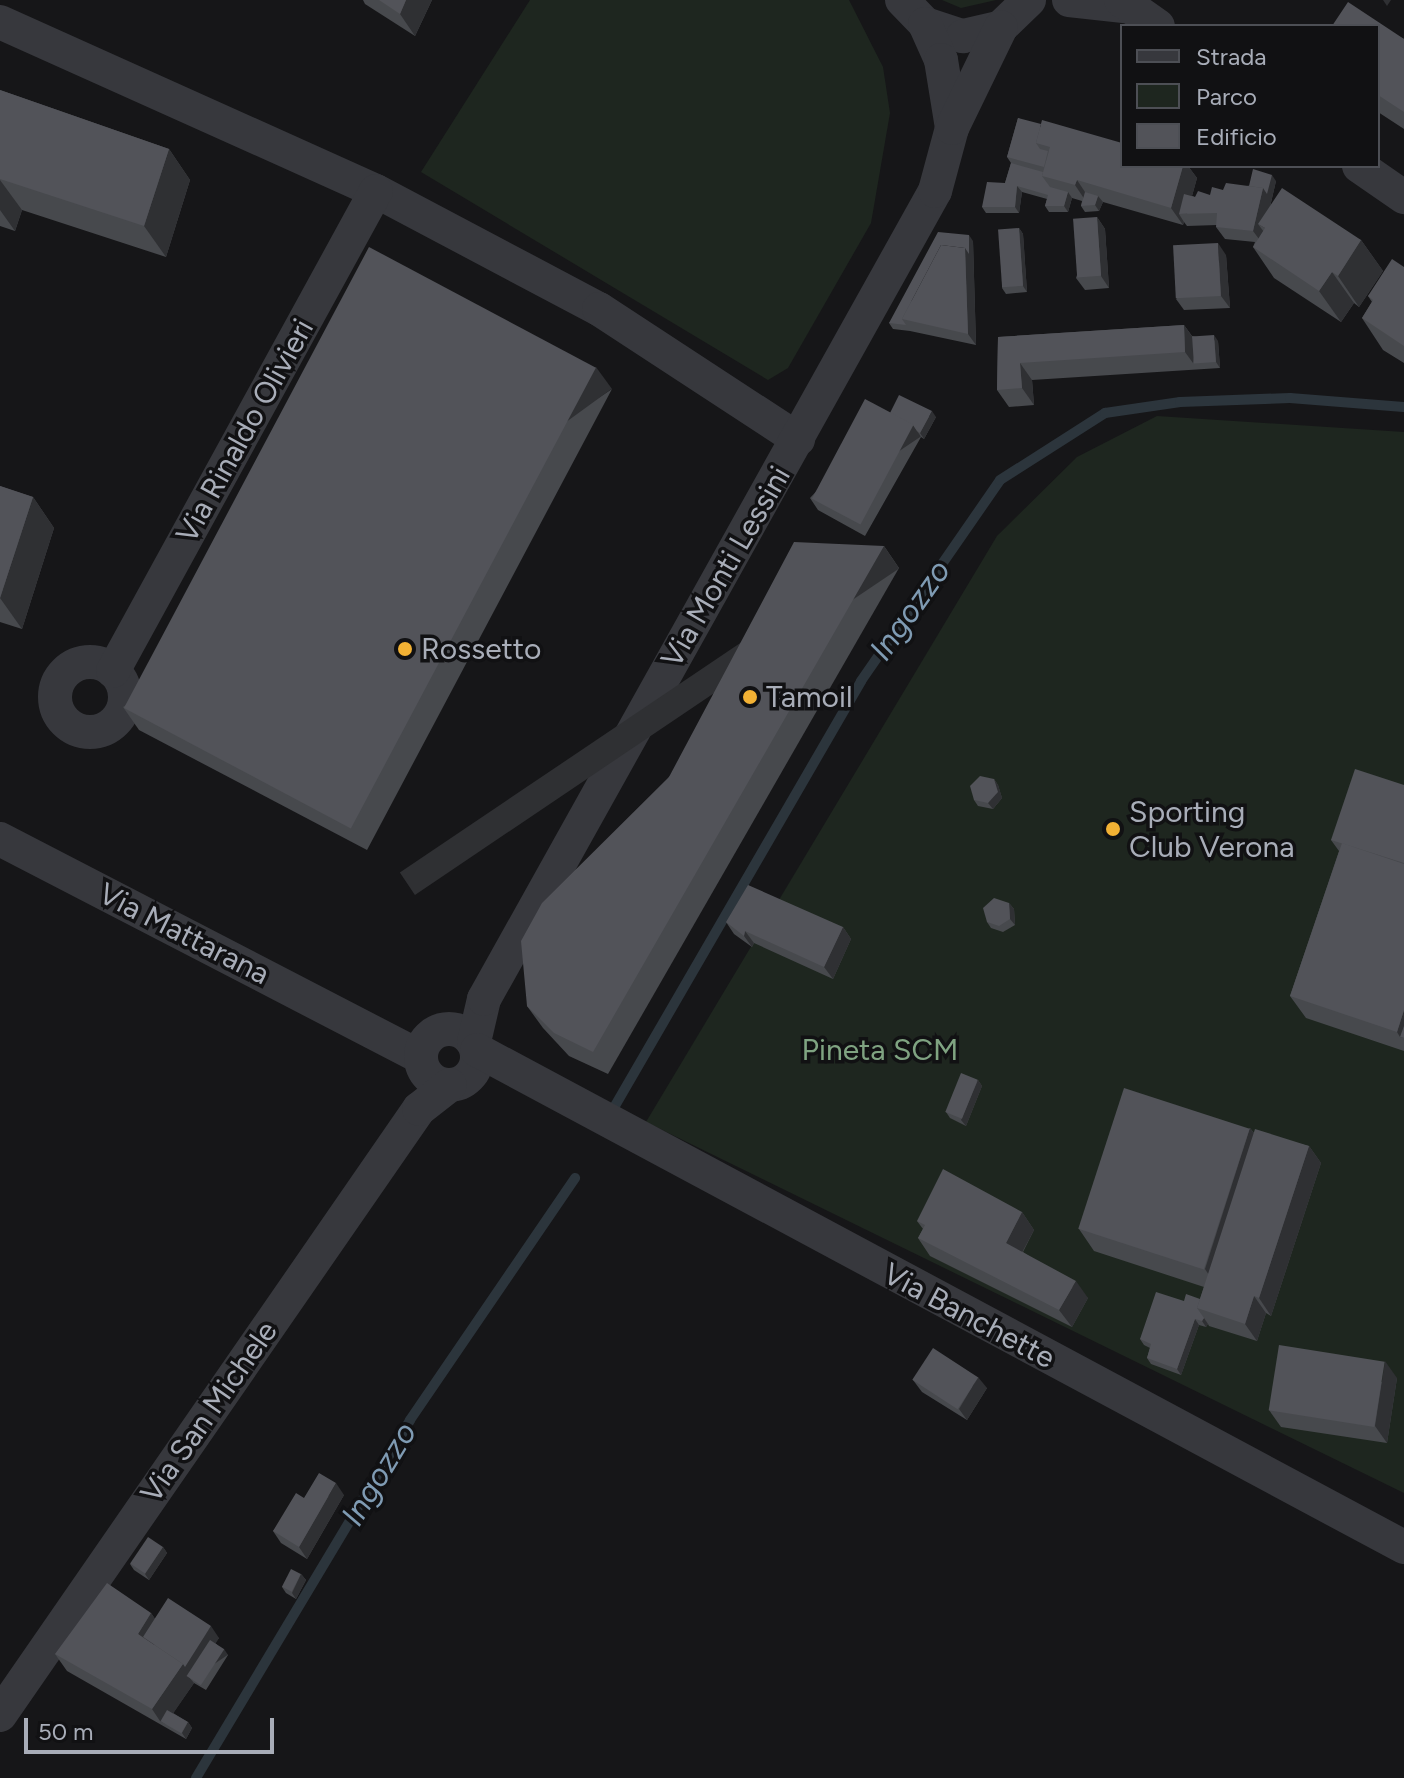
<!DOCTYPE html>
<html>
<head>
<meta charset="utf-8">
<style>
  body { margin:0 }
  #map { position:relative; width:1404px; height:1778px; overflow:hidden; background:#161618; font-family:Figtree,sans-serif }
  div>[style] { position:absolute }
  .green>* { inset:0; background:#1e261f }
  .stream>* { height:10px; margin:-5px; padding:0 5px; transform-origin:5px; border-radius:5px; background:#2c353c }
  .minor>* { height:34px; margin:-17px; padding:0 17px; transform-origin:17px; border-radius:17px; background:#37383d }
  .minor>.ring { margin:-17px; padding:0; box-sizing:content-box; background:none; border:34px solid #37383d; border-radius:50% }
  .wall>* { inset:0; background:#47494d }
  .shaded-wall>* { inset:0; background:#2f3033; transform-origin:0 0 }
  .building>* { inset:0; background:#525359; transform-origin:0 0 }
  .dots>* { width:22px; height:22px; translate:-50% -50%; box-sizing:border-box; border:4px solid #111113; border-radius:50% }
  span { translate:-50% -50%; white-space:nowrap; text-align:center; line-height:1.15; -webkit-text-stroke:7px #111113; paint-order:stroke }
  .street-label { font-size:30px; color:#a8adb8 }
  .poi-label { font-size:30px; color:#a8adb8 }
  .left { translate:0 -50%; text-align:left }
  .park-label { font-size:30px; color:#7fa381 }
  .water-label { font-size:32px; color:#7f9bb3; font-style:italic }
  .legend { position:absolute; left:1120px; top:24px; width:260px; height:144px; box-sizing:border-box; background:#111113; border:2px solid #4d4f55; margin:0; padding:10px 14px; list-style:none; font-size:24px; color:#a8adb8 }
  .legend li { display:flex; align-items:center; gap:16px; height:40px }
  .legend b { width:40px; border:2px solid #4d4f55 }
  .scale { position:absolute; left:24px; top:1718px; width:250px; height:36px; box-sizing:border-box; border:4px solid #a8adb8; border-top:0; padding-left:10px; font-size:24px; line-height:28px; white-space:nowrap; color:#a8adb8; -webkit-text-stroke:6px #111113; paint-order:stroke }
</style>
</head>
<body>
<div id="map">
  <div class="green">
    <i style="clip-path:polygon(530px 0,849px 0,883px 67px,890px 113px,871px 223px,788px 368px,768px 380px,421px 172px)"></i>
    <i style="clip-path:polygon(942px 0,996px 0,961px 8px)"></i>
    <i style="clip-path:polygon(1157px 416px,1404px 432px,1404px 1493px,646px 1122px,997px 536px,1077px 457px)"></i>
  </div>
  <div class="stream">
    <i style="left:612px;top:1111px;width:497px;rotate:-59.9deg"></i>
    <i style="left:861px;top:681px;width:244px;rotate:-55.3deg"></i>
    <i style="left:1000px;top:480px;width:125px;rotate:-32.5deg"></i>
    <i style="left:1105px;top:413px;width:76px;rotate:-8.3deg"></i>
    <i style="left:1180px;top:402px;width:110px;rotate:-2.1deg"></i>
    <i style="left:1290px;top:398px;width:114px;rotate:4.5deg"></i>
    <i style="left:196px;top:1778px;width:417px;rotate:-59.1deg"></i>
    <i style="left:410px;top:1420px;width:293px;rotate:-55.7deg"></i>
  </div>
  <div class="minor">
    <i style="left:902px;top:0;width:33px;rotate:46deg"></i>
    <i style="left:925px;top:24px;width:40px;rotate:18deg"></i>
    <i style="left:963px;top:36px;width:39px;rotate:-13deg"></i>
    <i style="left:1001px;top:27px;width:39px;rotate:-44deg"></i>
    <i style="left:1069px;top:0;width:62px;rotate:6.4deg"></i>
    <i style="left:1121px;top:0;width:45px;rotate:35.1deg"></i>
    <i style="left:0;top:22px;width:412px;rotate:24.2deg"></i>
    <i style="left:376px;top:191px;width:252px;rotate:27.9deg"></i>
    <i style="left:599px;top:309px;width:238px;rotate:33.2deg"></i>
    <i style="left:925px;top:24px;width:39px;rotate:66deg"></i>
    <i style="left:941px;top:60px;width:69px;rotate:80.8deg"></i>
    <i style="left:1359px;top:166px;width:55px;rotate:34.6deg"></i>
    <i class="ring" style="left:55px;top:662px;width:36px;height:36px"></i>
    <i style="left:113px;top:671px;width:547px;rotate:-61.28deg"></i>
    <i style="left:0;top:839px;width:474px;rotate:27.4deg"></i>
    <i class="ring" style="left:421px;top:1029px;width:22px;height:22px"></i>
    <i style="left:474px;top:1042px;width:44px;rotate:-76.9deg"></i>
    <i style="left:484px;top:999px;width:925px;rotate:-60.83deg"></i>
    <i style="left:935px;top:191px;width:65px;rotate:-74.9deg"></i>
    <i style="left:952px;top:128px;width:112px;rotate:-64.1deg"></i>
    <i style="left:477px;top:1050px;width:1052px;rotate:28.2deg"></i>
    <i style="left:0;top:1715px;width:737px;rotate:-55.34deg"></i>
    <i style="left:419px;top:1109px;width:39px;rotate:-38deg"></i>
  </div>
  <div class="wall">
    <i style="clip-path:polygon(363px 0,432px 0,415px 36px,365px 4px)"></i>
    <i style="clip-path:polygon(1378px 26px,1404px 39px,1404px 129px,1378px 112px)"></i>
    <i style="clip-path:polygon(0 90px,169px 149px,190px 180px,166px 257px,22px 210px,15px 231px,0 226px)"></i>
    <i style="clip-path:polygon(1018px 118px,1122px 166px,1188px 166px,1197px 178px,1192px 196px,1195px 197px,1210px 195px,1223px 190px,1276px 181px,1270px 207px,1361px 240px,1383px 271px,1359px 307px,1354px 303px,1341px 322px,1274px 278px,1253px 247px,1255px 242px,1225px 239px,1216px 227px,1217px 225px,1187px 226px,1184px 222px,1183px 225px,1103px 202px,1099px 211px,1085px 212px,1081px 206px,1082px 201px,1072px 198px,1068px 212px,1049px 212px,1045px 206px,1047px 199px,1022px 192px,1019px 213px,986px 213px,982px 207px,1005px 183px,1011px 163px,1007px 157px)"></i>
    <i style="clip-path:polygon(1097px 217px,1105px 229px,1109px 288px,1085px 290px,1076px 278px)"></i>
    <i style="clip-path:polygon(1019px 228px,1023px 234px,1027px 292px,1006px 294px,1002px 288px)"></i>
    <i style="clip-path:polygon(973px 241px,976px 345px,910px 331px,893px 329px,889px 323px)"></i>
    <i style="clip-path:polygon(1226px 255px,1230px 308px,1184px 310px,1176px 299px)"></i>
    <i style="clip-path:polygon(1404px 267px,1404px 363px,1383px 350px,1362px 318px,1372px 302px,1368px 296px)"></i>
    <i style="clip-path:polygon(1184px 325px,1192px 336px,1218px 341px,1220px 368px,1032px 380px,1034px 405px,1009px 407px,997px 390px,998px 337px)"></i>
    <i style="clip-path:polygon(612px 389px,367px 850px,139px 730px,123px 707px)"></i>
    <i style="clip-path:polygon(890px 413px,936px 417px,924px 439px,921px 437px,865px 536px,818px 510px,810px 498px)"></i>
    <i style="clip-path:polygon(0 486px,33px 497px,54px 528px,22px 629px,0 622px)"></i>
    <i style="clip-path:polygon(884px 546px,899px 568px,608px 1074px,569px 1056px,543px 1028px,527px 1006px,669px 777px)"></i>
    <i style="clip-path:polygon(994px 779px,998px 785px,1002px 798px,993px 809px,978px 806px,974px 800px)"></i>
    <i style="clip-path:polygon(1404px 785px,1404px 1051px,1306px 1018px,1290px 996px,1339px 851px,1331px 840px)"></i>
    <i style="clip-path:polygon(1009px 903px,1014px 909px,1015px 925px,1003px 932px,991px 928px,987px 922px)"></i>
    <i style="clip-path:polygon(726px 922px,843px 927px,851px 939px,833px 979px,754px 943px,752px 947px,734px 934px)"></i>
    <i style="clip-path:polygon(978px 1080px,982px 1086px,966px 1126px,950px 1118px,946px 1112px)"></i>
    <i style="clip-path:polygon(1250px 1128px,1254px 1133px,1309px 1146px,1321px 1163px,1271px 1316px,1266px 1313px,1257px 1341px,1209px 1326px,1208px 1324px,1206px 1327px,1199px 1325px,1181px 1375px,1151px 1364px,1147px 1358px,1150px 1348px,1144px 1345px,1140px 1339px,1184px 1301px,1200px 1299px,1204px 1287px,1094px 1251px,1079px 1229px)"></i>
    <i style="clip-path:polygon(1022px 1212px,1034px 1230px,1023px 1252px,1088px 1298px,1072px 1327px,930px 1256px,918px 1238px,923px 1229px,917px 1221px)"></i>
    <i style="clip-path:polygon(1397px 1378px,1387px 1443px,1281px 1427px,1269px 1410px)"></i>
    <i style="clip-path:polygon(913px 1380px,987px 1388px,967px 1420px,922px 1392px)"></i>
    <i style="clip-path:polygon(344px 1495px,307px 1559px,281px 1543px,273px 1531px,304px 1498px)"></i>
    <i style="clip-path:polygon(163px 1547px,167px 1553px,149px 1580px,134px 1570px,130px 1564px)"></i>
    <i style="clip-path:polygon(301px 1574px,306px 1580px,296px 1599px,286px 1593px,282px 1587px)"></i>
    <i style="clip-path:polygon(151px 1613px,155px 1619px,219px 1638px,215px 1643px,228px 1655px,206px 1690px,194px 1683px,173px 1713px,188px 1722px,192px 1728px,186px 1739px,67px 1671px,55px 1654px)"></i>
  </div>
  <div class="shaded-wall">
    <i style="clip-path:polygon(406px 0,432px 0,415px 36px,400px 14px)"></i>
    <i style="clip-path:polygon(1383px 0,1391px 0,1387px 6px)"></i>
    <i style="clip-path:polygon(169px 149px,190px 180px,166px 257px,144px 226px)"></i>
    <i style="clip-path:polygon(1183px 166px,1188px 166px,1197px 178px,1187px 214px,1179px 214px,1184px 222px,1183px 225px,1171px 208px)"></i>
    <i style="clip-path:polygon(1272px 175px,1276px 181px,1265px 228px,1258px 224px,1264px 232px,1262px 243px,1253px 231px,1263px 188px)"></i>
    <i style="clip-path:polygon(0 180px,22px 210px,15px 231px,0 210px)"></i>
    <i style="clip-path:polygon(1077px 180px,1089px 198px,1087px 203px,1075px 185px)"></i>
    <i style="clip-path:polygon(1017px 186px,1022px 192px,1019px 213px,1015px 207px)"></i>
    <i style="clip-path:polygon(1068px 192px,1072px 198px,1068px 212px,1064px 206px)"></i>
    <i style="clip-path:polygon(1098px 196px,1103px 202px,1099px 211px,1095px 205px)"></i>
    <i style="clip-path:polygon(1097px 217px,1105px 229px,1109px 288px,1101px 276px)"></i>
    <i style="clip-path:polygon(1019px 228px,1023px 234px,1027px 292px,1023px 286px)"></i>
    <i style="clip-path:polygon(969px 235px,973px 241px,976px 345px,968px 334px,965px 248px)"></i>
    <i style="clip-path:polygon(1361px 240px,1383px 271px,1359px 307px,1338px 276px)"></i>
    <i style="clip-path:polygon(1218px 243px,1226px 255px,1230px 308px,1221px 296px)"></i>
    <i style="clip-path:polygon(1332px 272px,1354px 303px,1341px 322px,1319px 291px)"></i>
    <i style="clip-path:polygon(1184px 325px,1196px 342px,1193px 363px,1185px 352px)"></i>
    <i style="clip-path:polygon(1214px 335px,1218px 341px,1220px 368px,1216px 362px)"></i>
    <i style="clip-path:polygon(1020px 363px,1032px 380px,1034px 405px,1022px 388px)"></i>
    <i style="left:596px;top:367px;width:27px;height:522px;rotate:54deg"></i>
    <i style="clip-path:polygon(932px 411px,936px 417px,924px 439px,920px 433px)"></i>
    <i style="left:913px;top:425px;width:14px;height:114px;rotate:56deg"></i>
    <i style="clip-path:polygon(33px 497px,54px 528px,22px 629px,0 598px)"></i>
    <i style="left:884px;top:546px;width:27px;height:584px;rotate:56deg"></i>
    <i style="clip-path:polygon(994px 779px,998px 785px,1002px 798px,993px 809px,988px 803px)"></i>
    <i style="clip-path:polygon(1009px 903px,1014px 909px,1015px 925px,1010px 919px)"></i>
    <i style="clip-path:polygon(843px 927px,851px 939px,833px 979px,824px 967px)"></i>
    <i style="clip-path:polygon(745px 931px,754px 943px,752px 947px,744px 936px)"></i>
    <i style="clip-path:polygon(1404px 1010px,1404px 1038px,1400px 1037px,1397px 1032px)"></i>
    <i style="clip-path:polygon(978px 1080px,982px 1086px,966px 1126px,961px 1120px)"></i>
    <i style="clip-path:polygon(1250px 1128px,1266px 1150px,1220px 1292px,1205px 1269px)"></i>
    <i style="clip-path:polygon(1309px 1146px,1321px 1163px,1271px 1316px,1259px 1298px)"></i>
    <i style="clip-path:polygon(1022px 1212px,1034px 1230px,1018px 1260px,1006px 1243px)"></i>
    <i style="clip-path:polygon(1076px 1281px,1088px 1298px,1072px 1327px,1059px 1310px)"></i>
    <i style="clip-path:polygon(1254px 1296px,1266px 1313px,1257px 1341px,1245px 1324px)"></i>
    <i style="clip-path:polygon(1204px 1318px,1208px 1324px,1206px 1327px,1202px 1321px)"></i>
    <i style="clip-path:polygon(1195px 1319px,1199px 1325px,1181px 1375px,1177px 1369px)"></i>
    <i style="clip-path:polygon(1385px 1361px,1397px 1378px,1387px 1443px,1375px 1426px)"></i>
    <i style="clip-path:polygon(978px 1377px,987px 1388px,967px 1420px,959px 1409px)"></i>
    <i style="clip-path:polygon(336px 1483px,344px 1495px,307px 1559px,299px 1547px)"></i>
    <i style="clip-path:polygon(163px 1547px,167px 1553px,149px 1580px,145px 1574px)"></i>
    <i style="clip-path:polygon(301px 1574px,306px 1580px,296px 1599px,292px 1593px)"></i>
    <i style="clip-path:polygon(151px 1613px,163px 1630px,153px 1647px,138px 1634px)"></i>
    <i style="clip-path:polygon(211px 1626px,219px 1638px,193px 1680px,189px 1677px,194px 1683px,166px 1724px,160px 1721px,152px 1709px,183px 1664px)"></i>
    <i style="left:224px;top:1649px;width:7px;height:41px;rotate:56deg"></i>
    <i style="clip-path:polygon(188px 1722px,192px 1728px,186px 1739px,182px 1733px)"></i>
  </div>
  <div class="building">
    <i style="clip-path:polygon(379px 0,406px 0,400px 14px)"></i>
    <i style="clip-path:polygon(1348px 2px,1404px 39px,1404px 112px,1378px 95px,1378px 26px,1332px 26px)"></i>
    <i style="clip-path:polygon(0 90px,169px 149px,144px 226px,0 179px)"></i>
    <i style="clip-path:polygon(1018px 118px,1041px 124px,1036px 143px,1040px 149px,1048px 151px,1044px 167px,1007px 157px)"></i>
    <i style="clip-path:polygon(1042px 120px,1122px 143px,1122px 166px,1183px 166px,1171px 208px,1077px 180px,1075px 185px,1042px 176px,1050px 147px,1036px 143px)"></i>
    <i style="clip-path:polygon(1011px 163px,1043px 172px,1042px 176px,1050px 187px,1068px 192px,1064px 206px,1045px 206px,1048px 195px,1017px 186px,1015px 207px,982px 207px,987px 182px,1005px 183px)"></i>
    <i style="clip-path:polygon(1253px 169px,1272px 175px,1267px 194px,1263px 188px,1249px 186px)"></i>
    <i style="clip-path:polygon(1226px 183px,1263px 188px,1253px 231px,1216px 227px,1217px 213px,1179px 214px,1184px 194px,1195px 197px,1198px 191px,1210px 195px,1212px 187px,1223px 190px)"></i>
    <i style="clip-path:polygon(1282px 188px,1361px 240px,1338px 276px,1332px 272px,1319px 291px,1253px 247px,1265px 228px,1258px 224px)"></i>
    <i style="clip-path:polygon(1085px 192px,1098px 196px,1095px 205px,1081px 206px)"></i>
    <i style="left:1097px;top:217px;width:59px;height:24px;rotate:86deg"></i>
    <i style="left:1019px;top:228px;width:58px;height:21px;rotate:86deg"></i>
    <i style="clip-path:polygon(938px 232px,969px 235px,969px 254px,965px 248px,941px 245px,902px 319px,906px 325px,889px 323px)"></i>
    <i style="left:1218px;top:243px;width:53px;height:45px;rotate:87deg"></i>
    <i style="clip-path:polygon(941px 245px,965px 248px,968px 334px,902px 319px)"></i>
    <i style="left:369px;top:247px;width:257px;height:522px;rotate:28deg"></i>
    <i style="clip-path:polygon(1392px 259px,1404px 267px,1404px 346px,1362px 318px,1373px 300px,1368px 296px)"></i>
    <i style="clip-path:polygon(1184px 325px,1185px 352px,1020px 363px,1022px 388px,997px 390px,998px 337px)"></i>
    <i style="left:1214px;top:335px;width:27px;height:22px;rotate:86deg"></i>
    <i style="clip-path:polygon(899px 395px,932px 411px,920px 433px,917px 431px,913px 425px,890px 413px)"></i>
    <i style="left:865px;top:399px;width:55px;height:113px;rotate:28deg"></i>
    <i style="clip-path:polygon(0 486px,33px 497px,0 598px)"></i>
    <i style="clip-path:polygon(794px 542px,884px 546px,593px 1052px,554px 1033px,527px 1006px,521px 941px,542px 903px,669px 777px)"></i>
    <i style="clip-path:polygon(1355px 769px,1404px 785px,1404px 863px,1331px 840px)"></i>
    <i style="clip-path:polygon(980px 776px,994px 779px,998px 792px,988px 803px,974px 800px,970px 786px)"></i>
    <i style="clip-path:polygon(1342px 843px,1404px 864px,1404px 1010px,1397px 1032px,1290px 996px)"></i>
    <i style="clip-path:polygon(748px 885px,843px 927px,824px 967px,745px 931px,744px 936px,726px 922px)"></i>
    <i style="clip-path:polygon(994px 898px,1009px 903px,1010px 919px,999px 926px,987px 922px,983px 908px)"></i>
    <i style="clip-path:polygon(1404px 1026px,1404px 1038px,1400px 1037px)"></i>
    <i style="left:961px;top:1073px;width:18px;height:42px;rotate:22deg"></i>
    <i style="left:1124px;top:1088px;width:132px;height:148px;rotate:18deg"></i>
    <i style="clip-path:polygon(1255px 1129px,1309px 1146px,1259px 1298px,1254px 1296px,1245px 1324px,1197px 1308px)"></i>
    <i style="clip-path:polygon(943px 1169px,1022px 1212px,1006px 1243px,1076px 1281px,1059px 1310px,918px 1238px,925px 1225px,917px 1221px)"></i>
    <i style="clip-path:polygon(1156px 1292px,1184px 1301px,1186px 1294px,1200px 1299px,1197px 1308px,1204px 1318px,1202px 1321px,1195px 1319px,1177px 1369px,1147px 1358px,1151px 1344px,1140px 1339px)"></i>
    <i style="left:1279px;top:1345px;width:107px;height:66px;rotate:9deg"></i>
    <i style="left:933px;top:1348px;width:54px;height:38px;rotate:33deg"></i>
    <i style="clip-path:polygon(319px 1473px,336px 1483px,299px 1547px,273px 1531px,296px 1493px,304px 1498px)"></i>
    <i style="left:148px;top:1537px;width:18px;height:32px;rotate:34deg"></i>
    <i style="left:291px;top:1569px;width:11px;height:20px;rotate:27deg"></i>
    <i style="clip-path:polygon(107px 1583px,151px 1613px,138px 1634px,183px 1664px,152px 1709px,55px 1654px)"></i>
    <i style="clip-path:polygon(168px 1598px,211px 1626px,185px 1667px,183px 1664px,143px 1637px)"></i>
    <i style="left:210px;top:1640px;width:17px;height:43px;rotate:33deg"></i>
    <i style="left:167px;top:1710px;width:24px;height:13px;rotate:30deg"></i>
  </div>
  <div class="dots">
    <i style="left:405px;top:649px;background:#f2b134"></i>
    <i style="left:750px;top:697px;background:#f2b134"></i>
    <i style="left:1113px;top:829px;background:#f2b134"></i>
  </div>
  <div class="street-label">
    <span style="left:245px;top:431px;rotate:-61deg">Via Rinaldo Olivieri</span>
    <span style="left:726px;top:567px;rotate:-60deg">Via Monti Lessini</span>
    <span style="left:184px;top:934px;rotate:27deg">Via Mattarana</span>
    <span style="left:969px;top:1316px;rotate:28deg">Via Banchette</span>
    <span style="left:209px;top:1412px;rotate:-55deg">Via San Michele</span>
  </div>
  <div class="poi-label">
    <span class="left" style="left:421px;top:649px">Rossetto</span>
    <span class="left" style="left:766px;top:697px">Tamoil</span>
    <span class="left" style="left:1129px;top:829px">Sporting<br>Club Verona</span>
  </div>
  <div class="park-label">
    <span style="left:880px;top:1050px">Pineta SCM</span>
  </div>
  <div class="water-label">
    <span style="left:910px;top:610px;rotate:-55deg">Ingozzo</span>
    <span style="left:379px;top:1474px;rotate:-59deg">Ingozzo</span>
  </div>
  <ul class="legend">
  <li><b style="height:10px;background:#37383d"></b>Strada</li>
  <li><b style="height:22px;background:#1e261f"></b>Parco</li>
  <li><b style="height:22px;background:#525359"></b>Edificio</li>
  </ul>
  <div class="scale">50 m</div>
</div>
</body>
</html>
